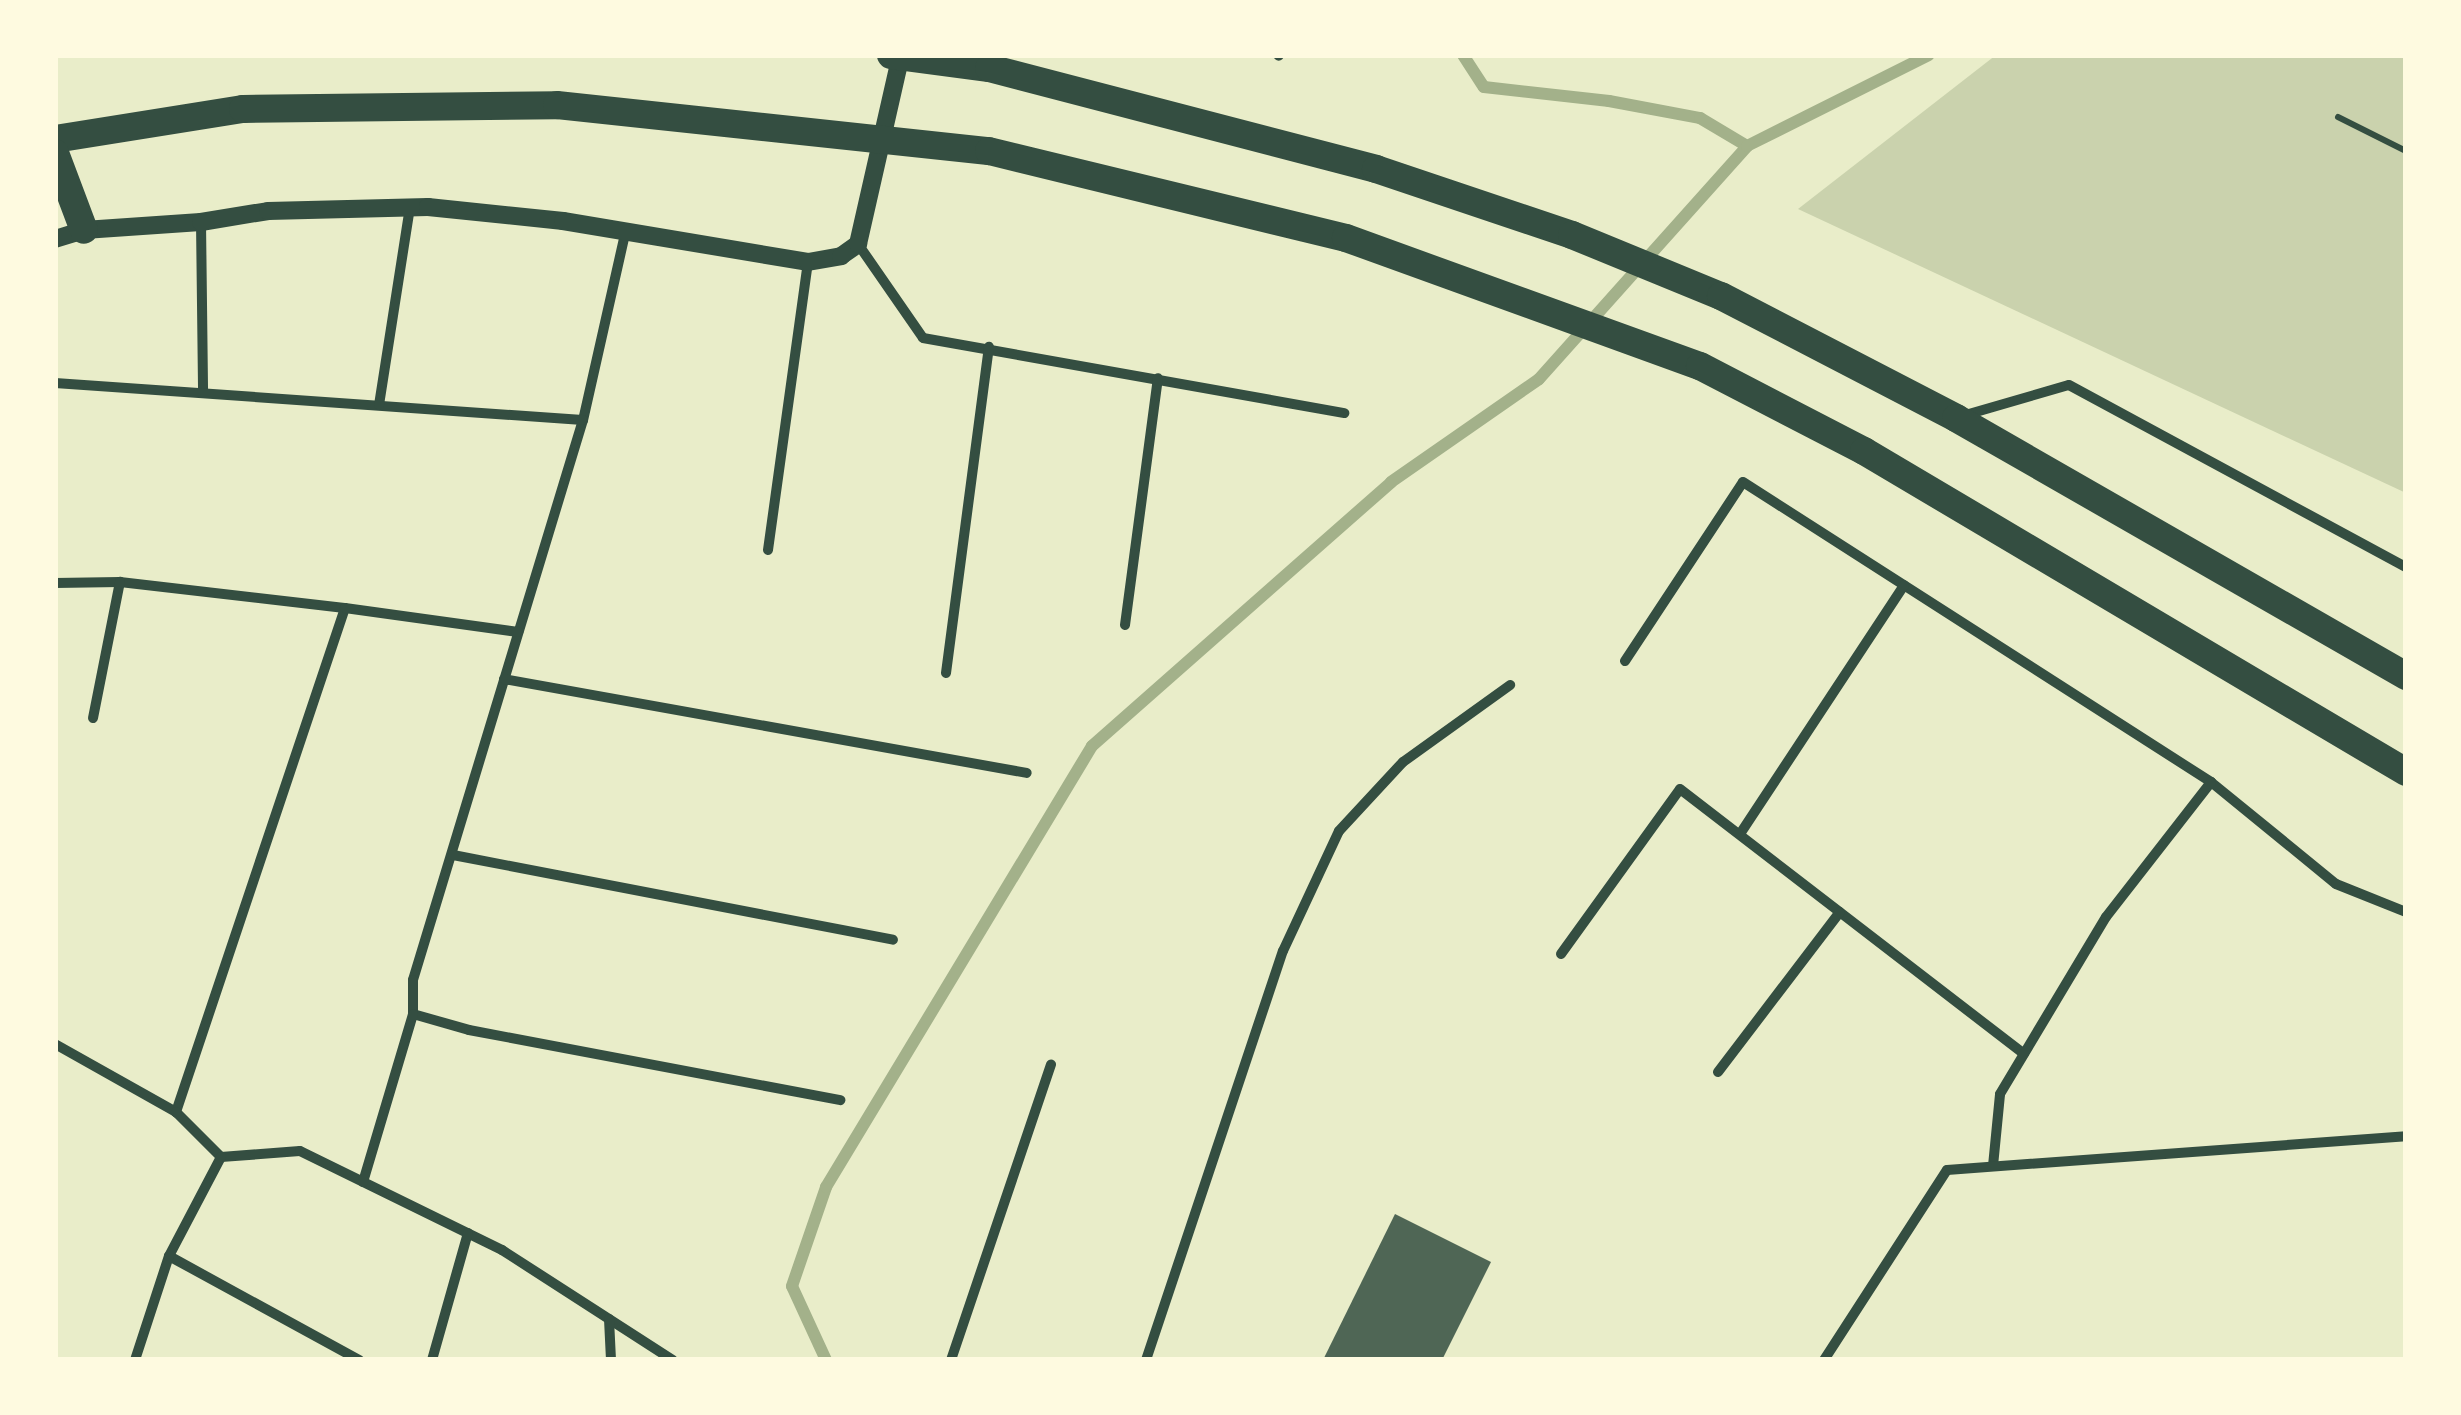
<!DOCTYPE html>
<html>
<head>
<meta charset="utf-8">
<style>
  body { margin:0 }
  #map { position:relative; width:2461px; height:1415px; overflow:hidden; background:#e9edc9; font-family:Arial,sans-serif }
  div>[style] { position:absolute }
  .green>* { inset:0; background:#cad2ad }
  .stream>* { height:12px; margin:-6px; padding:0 6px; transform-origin:6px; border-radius:6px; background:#a3b18a }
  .building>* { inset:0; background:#4f6655 }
  .path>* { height:6px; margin:-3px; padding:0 3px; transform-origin:3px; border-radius:3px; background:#344e41 }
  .minor>* { height:10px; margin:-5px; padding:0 5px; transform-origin:5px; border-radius:5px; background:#344e41 }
  .tertiary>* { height:18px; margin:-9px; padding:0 9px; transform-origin:9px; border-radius:9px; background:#344e41 }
  .trunk>* { height:28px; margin:-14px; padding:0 14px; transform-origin:14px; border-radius:14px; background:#344e41 }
  span { translate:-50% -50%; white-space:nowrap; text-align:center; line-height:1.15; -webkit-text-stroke:10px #fefae0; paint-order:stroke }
  .frame { position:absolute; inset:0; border:58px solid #fefae0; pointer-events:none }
</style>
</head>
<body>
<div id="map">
  <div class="green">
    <i style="clip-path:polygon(1996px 55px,2406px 55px,2406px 493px,1798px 209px)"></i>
  </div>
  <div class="stream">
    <i style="left:1463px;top:55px;width:38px;rotate:57deg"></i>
    <i style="left:1484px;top:87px;width:126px;rotate:6.4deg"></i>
    <i style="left:1609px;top:101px;width:93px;rotate:10.6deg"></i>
    <i style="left:1700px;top:118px;width:55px;rotate:30.8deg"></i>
    <i style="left:826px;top:1360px;width:81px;rotate:-114.7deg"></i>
    <i style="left:792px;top:1286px;width:105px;rotate:-71deg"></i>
    <i style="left:826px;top:1187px;width:515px;rotate:-58.9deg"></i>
    <i style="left:1092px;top:746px;width:399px;rotate:-41.4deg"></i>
    <i style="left:1391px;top:482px;width:180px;rotate:-34.8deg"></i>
    <i style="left:1539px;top:379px;width:312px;rotate:-48.2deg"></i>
    <i style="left:1747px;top:146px;width:203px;rotate:-26.6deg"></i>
  </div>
  <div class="building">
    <i style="clip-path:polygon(1395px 1214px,1491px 1262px,1442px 1360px,1323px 1360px)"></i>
  </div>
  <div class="path">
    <i style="left:2338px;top:117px;width:76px;rotate:26.6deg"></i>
  </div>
  <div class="minor">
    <i style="left:1278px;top:55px;width:1px;rotate:45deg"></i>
    <i style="left:201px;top:222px;width:171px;rotate:89.3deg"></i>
    <i style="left:625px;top:234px;width:191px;rotate:102.7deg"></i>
    <i style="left:583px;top:420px;width:585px;rotate:106.89deg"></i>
    <i style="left:413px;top:980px;width:34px;rotate:90deg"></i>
    <i style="left:413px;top:1014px;width:58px;rotate:15.9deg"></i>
    <i style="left:469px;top:1030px;width:378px;rotate:10.7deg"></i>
    <i style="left:858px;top:244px;width:114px;rotate:55.3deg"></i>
    <i style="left:923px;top:338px;width:428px;rotate:10.1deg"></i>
    <i style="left:55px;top:383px;width:529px;rotate:4.01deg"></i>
    <i style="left:379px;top:405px;width:199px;rotate:-81.1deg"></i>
    <i style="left:1962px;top:416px;width:111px;rotate:-16.2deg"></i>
    <i style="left:2069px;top:385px;width:383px;rotate:28.4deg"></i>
    <i style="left:768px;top:550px;width:291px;rotate:-82.1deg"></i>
    <i style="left:55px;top:583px;width:65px;rotate:-0.9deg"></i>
    <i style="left:120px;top:582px;width:226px;rotate:6.6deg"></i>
    <i style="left:345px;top:608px;width:532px;rotate:108.54deg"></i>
    <i style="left:345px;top:608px;width:175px;rotate:7.9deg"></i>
    <i style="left:1125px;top:625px;width:249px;rotate:-82.4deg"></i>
    <i style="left:1625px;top:661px;width:214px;rotate:-56.6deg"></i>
    <i style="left:1743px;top:482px;width:556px;rotate:32.66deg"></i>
    <i style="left:2211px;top:782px;width:161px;rotate:39.2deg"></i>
    <i style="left:2336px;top:884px;width:75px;rotate:21.8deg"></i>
    <i style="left:946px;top:673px;width:329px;rotate:-82.5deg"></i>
    <i style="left:504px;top:679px;width:531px;rotate:10.19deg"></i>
    <i style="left:93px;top:718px;width:139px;rotate:-78.8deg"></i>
    <i style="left:1740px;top:834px;width:298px;rotate:-56.6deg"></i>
    <i style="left:453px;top:855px;width:448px;rotate:10.9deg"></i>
    <i style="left:1561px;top:954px;width:203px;rotate:-54.2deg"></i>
    <i style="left:1680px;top:789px;width:434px;rotate:37.6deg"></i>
    <i style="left:55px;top:1044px;width:139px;rotate:29.3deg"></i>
    <i style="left:176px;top:1112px;width:64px;rotate:45deg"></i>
    <i style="left:1718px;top:1072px;width:201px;rotate:-52.7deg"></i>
    <i style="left:221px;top:1157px;width:79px;rotate:-4.3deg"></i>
    <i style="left:300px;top:1151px;width:225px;rotate:26.1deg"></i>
    <i style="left:502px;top:1250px;width:203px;rotate:32.8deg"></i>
    <i style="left:1993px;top:1166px;width:72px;rotate:-84.4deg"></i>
    <i style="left:2000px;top:1094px;width:206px;rotate:-59.1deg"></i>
    <i style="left:2106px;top:917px;width:171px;rotate:-52.1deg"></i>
    <i style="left:363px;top:1182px;width:175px;rotate:-73.4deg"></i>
    <i style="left:169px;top:1256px;width:217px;rotate:28.7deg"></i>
    <i style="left:609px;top:1319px;width:41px;rotate:87.2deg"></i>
    <i style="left:135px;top:1360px;width:109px;rotate:-71.9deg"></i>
    <i style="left:169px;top:1256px;width:112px;rotate:-62.3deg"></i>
    <i style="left:432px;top:1360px;width:132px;rotate:-74.2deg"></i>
    <i style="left:951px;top:1360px;width:312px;rotate:-71.3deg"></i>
    <i style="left:1146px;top:1360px;width:431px;rotate:-71.5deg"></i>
    <i style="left:1283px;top:951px;width:132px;rotate:-65deg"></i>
    <i style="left:1339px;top:831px;width:94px;rotate:-47.2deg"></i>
    <i style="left:1403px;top:762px;width:132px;rotate:-35.7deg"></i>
    <i style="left:1824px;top:1360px;width:226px;rotate:-57.1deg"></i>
    <i style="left:1947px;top:1170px;width:460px;rotate:-4.2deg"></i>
  </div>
  <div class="tertiary">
    <i style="left:55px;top:239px;width:30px;rotate:-17deg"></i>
    <i style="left:84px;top:230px;width:117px;rotate:-3.9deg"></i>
    <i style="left:201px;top:222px;width:68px;rotate:-9.3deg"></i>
    <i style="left:268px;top:211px;width:160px;rotate:-1.4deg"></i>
    <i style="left:428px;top:207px;width:136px;rotate:5.9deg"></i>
    <i style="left:563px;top:221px;width:248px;rotate:9.5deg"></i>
    <i style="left:808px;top:262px;width:34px;rotate:-10deg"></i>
    <i style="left:841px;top:256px;width:21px;rotate:-35deg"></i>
    <i style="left:858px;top:244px;width:194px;rotate:-77.2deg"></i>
  </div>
  <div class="trunk">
    <i style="left:891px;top:55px;width:99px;rotate:7.6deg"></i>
    <i style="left:989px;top:68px;width:400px;rotate:14.6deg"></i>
    <i style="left:1376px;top:169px;width:207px;rotate:18.6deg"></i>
    <i style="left:1572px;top:235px;width:161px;rotate:22.3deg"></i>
    <i style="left:1721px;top:296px;width:265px;rotate:27.4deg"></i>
    <i style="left:1956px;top:418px;width:519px;rotate:29.83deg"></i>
    <i style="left:55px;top:139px;width:190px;rotate:-9.1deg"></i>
    <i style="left:243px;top:109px;width:314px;rotate:-0.7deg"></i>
    <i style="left:557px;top:105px;width:434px;rotate:6.1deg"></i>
    <i style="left:989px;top:151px;width:367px;rotate:13.7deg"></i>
    <i style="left:1346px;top:238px;width:376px;rotate:19.9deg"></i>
    <i style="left:1700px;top:366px;width:185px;rotate:27.4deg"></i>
    <i style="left:1864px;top:451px;width:630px;rotate:30.64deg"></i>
    <i style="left:55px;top:153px;width:82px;rotate:69.4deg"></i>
  </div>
  <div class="frame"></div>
</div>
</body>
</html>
